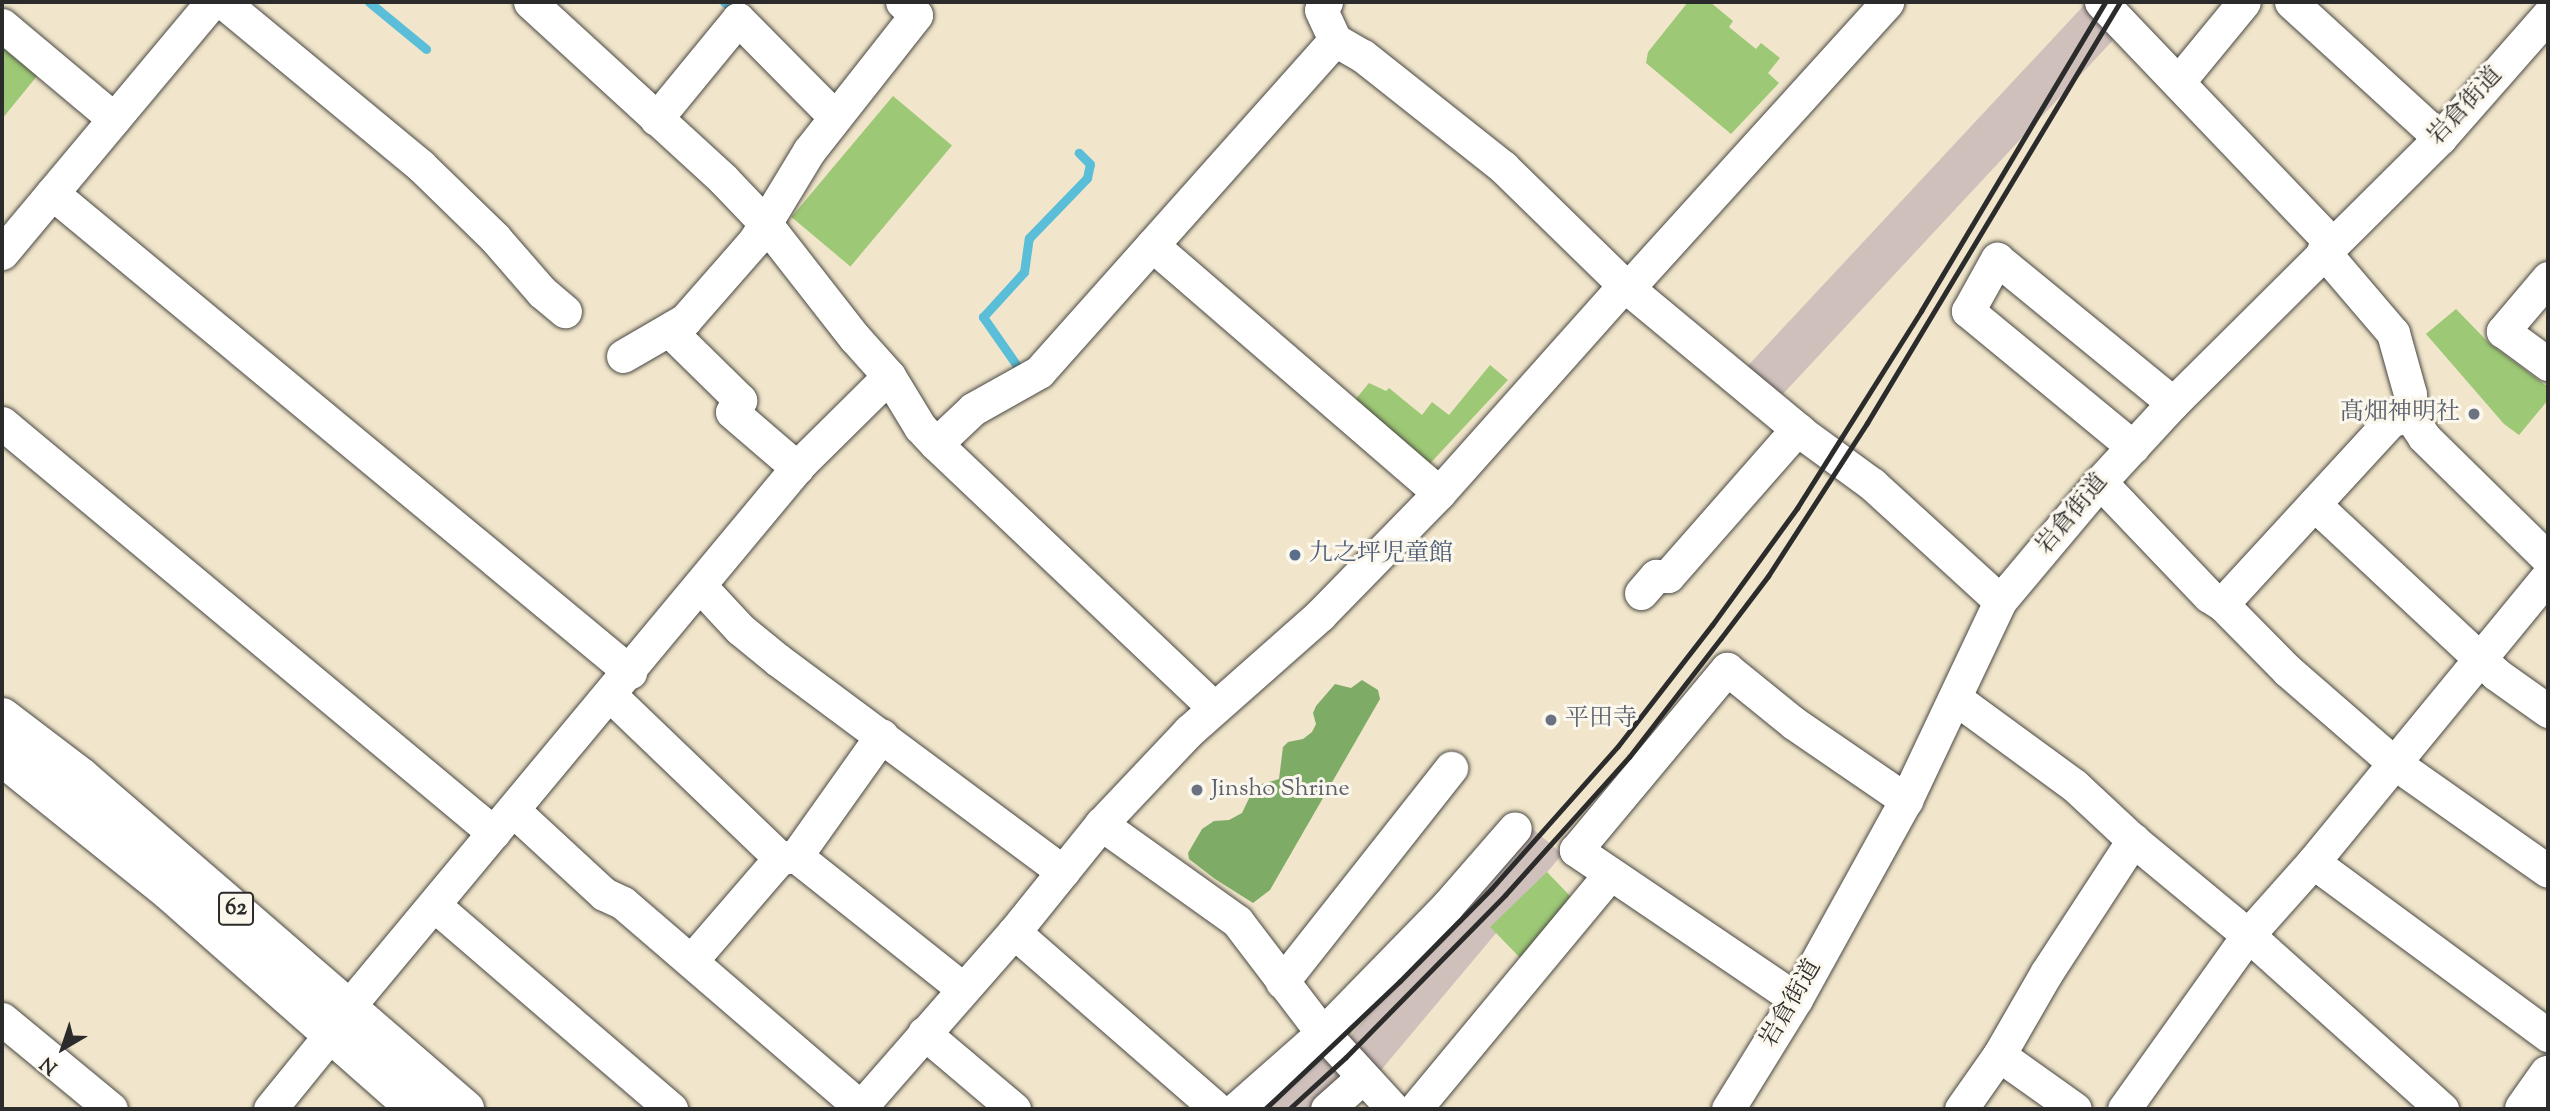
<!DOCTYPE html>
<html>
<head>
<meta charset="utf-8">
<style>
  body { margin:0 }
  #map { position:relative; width:2550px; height:1111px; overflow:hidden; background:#f1e6cb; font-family:"Sorts Mill Goudy","Noto Serif JP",serif }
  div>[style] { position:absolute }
  .industrial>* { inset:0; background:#cfc0bb; transform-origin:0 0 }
  .green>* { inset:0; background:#9dc875; transform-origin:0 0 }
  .forest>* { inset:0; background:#7eac66 }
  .stream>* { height:9px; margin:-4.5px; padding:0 4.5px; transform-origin:4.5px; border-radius:4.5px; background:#5abed8 }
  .roads { filter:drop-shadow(0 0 2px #494743) drop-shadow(0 0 2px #494743) }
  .minor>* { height:33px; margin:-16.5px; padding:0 16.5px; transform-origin:16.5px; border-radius:16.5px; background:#fff }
  .primary>* { height:38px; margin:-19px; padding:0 19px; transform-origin:19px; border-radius:19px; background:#fff }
  .rail>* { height:5px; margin:-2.5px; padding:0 2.5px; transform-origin:2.5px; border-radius:2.5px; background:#2b2b2b }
  .dots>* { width:19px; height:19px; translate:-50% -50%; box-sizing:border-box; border:4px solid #fbf7ec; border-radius:50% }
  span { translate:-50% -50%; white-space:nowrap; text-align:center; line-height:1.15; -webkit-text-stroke:6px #fbf7ec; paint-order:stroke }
  .shield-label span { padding:2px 5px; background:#fbf7ec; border:2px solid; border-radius:5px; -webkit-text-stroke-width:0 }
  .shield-label { font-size:23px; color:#2b2b2b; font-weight:700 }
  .street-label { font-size:24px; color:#2b2b2b }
  .worship-label { font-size:24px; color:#5b616d }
  .right { translate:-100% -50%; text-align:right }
  .left { translate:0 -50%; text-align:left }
  .service-label { font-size:24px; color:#4e5e75 }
  .frame { position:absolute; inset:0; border:4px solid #2b2b2b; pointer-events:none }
  .north { position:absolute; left:28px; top:1013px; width:70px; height:70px; -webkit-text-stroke:5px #fbf7ec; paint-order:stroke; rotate:219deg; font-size:19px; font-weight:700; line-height:28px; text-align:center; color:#2b2b2b }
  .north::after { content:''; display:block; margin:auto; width:24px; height:32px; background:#2b2b2b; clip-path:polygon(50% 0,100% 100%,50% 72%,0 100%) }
</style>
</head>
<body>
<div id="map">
  <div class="industrial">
    <i style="left:2087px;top:2px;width:45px;height:510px;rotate:43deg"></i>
    <i style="left:1528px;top:825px;width:45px;height:285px;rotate:40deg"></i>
    <i style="clip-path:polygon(1321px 1039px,1351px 1075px,1314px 1109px,1244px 1109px)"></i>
  </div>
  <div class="green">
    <i style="clip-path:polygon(1688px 2px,1710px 2px,1733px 21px,1729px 27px,1756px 49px,1761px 43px,1780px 58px,1768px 73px,1779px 83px,1731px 134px,1646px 63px,1648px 52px)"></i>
    <i style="clip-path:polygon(2px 47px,37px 76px,2px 119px)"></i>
    <i style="left:893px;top:96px;width:77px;height:158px;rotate:40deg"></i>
    <i style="clip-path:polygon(2456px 309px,2489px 343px,2548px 387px,2548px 400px,2519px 435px,2504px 424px,2426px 334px)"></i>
    <i style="clip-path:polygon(1490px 365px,1508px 380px,1424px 470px,1350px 406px,1369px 383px,1386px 391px,1389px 388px,1422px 415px,1432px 402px,1449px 415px)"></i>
    <i style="left:1547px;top:872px;width:43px;height:79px;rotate:46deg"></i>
  </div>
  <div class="forest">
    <i style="clip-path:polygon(1362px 680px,1378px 690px,1380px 699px,1270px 890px,1253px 903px,1215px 879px,1189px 859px,1188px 853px,1202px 829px,1214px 821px,1229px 820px,1242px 813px,1255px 786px,1279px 779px,1283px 747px,1288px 742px,1303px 739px,1312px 732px,1316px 724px,1313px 713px,1316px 706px,1335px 684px,1351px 688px)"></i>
  </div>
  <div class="stream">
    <i style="left:369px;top:2px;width:74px;rotate:39.5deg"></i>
    <i style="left:724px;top:2px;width:7px;rotate:34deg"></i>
    <i style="left:1020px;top:370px;width:65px;rotate:-124.9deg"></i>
    <i style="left:983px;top:317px;width:61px;rotate:-47.7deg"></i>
    <i style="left:1024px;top:272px;width:34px;rotate:-82deg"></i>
    <i style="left:1029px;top:238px;width:83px;rotate:-46deg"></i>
    <i style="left:1087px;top:178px;width:14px;rotate:-78deg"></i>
    <i style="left:1090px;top:164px;width:16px;rotate:-135deg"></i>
  </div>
  <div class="roads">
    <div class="minor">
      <i style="left:223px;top:2px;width:256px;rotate:39.6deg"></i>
      <i style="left:420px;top:165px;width:105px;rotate:44.2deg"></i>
      <i style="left:495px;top:238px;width:72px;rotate:49deg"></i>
      <i style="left:542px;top:292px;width:30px;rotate:40deg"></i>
      <i style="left:530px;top:2px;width:262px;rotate:42.5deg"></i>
      <i style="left:723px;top:179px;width:61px;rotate:46.3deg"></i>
      <i style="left:765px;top:223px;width:146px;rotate:52deg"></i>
      <i style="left:855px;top:338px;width:51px;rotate:48.2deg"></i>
      <i style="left:889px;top:376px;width:60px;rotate:58.7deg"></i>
      <i style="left:920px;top:427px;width:23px;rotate:47deg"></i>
      <i style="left:936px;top:444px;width:383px;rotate:43.5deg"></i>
      <i style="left:1326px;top:2px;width:9px;rotate:122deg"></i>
      <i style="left:1321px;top:10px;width:33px;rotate:65deg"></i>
      <i style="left:1335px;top:40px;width:32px;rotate:30deg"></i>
      <i style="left:1363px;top:56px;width:179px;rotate:38.4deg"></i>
      <i style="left:1503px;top:167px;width:169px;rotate:44.3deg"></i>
      <i style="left:1624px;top:285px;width:231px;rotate:39.7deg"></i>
      <i style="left:1802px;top:433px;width:87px;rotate:36.1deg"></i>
      <i style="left:1872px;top:484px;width:173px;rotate:42.4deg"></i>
      <i style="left:2101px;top:2px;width:333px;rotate:46.3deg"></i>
      <i style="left:2291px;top:2px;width:202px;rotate:42.4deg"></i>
      <i style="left:2px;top:25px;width:146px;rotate:40deg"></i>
      <i style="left:2179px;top:81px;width:102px;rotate:-50.6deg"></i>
      <i style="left:656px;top:119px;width:129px;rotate:-50.6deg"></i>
      <i style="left:738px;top:19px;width:138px;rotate:45.3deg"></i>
      <i style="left:52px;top:193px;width:751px;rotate:39.65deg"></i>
      <i style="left:1152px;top:245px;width:379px;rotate:40.8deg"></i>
      <i style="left:2323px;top:251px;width:108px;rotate:49.5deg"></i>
      <i style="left:2393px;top:333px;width:63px;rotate:74.4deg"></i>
      <i style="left:2410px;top:394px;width:22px;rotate:90deg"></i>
      <i style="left:2410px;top:416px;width:25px;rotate:56deg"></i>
      <i style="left:2424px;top:437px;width:174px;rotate:44.5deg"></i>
      <i style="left:2px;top:253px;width:327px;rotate:-50.1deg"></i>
      <i style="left:2548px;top:278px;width:70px;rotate:130.3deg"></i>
      <i style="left:2503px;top:331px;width:56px;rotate:36.3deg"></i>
      <i style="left:1628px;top:288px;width:386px;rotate:-47.8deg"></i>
      <i style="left:673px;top:327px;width:14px;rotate:65deg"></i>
      <i style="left:679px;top:340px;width:86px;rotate:44.5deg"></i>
      <i style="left:740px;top:400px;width:14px;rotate:124deg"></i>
      <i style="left:732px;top:412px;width:86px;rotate:40.7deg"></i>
      <i style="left:623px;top:356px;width:72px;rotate:-30.1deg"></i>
      <i style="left:685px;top:320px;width:106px;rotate:-48.8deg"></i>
      <i style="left:755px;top:240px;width:104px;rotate:-58.8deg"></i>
      <i style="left:809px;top:151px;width:173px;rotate:-51.8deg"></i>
      <i style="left:916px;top:15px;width:19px;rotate:-137deg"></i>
      <i style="left:2px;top:423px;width:640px;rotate:39.81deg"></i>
      <i style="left:936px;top:444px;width:51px;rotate:-43.4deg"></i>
      <i style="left:973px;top:409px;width:76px;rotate:-29.3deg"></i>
      <i style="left:1039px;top:372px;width:445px;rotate:-48.3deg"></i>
      <i style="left:2133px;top:447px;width:214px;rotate:-140.5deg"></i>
      <i style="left:1968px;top:311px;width:60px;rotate:-60.9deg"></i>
      <i style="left:1997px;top:259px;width:227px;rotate:39.3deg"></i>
      <i style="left:2100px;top:482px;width:158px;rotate:46.3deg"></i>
      <i style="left:2209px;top:596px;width:15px;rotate:32deg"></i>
      <i style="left:2222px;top:604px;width:93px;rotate:45.4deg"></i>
      <i style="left:2287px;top:670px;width:140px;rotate:41deg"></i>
      <i style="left:2393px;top:762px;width:189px;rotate:35.1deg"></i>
      <i style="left:2314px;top:504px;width:249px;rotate:43deg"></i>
      <i style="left:2496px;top:674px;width:64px;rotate:35.4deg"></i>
      <i style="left:701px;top:587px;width:57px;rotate:47.1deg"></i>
      <i style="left:740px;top:629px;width:49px;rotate:39.2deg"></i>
      <i style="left:778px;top:660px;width:355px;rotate:36.6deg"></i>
      <i style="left:1641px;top:593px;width:23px;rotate:-49deg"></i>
      <i style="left:1656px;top:576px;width:12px"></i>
      <i style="left:1668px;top:576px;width:196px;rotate:-48.7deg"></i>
      <i style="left:2222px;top:604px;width:250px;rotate:-47.4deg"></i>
      <i style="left:2391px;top:420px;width:19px;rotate:-12deg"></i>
      <i style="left:610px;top:695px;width:236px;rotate:43.8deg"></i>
      <i style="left:780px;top:858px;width:16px;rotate:-7deg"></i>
      <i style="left:796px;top:856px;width:213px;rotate:38.5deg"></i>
      <i style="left:1955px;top:698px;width:147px;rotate:36.2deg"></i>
      <i style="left:2074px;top:785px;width:81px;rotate:43deg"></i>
      <i style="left:2133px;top:840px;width:149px;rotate:39.6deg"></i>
      <i style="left:2248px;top:935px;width:261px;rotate:41.9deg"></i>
      <i style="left:513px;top:810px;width:124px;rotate:42.7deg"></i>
      <i style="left:604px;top:894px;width:21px;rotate:25deg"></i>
      <i style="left:623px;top:903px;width:313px;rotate:40.7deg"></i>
      <i style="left:1101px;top:824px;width:167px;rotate:35.5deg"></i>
      <i style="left:1237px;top:921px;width:132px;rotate:52.7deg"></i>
      <i style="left:1317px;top:1026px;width:113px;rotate:47.5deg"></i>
      <i style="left:796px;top:856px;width:148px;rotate:-54.6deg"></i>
      <i style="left:2313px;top:862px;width:292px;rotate:36.4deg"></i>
      <i style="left:434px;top:905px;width:313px;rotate:40.7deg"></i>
      <i style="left:1014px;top:932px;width:269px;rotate:41.1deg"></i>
      <i style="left:691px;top:961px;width:136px;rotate:-49.2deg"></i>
      <i style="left:1282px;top:982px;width:273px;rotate:-51.7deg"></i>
      <i style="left:1796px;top:999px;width:266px;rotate:-145.9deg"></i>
      <i style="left:1576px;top:850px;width:236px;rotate:-50.2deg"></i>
      <i style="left:1727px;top:669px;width:87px;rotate:39deg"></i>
      <i style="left:1795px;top:724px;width:135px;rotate:34.4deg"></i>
      <i style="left:349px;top:1006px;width:705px;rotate:-50.24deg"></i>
      <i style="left:800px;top:464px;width:125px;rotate:-44.7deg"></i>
      <i style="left:2px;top:1019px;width:141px;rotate:39.5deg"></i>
      <i style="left:924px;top:1033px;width:118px;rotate:40.2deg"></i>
      <i style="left:1999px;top:1055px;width:93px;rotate:35.4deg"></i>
      <i style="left:270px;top:1109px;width:97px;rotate:-50.9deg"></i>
      <i style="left:859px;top:1109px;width:235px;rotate:-48.8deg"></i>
      <i style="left:1014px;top:932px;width:139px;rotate:-51.1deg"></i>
      <i style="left:1101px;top:824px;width:128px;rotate:-46.6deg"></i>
      <i style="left:1189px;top:731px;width:175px;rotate:-41.5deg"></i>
      <i style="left:1320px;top:615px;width:170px;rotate:-45.7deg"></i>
      <i style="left:1439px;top:493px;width:278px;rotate:-48.3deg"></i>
      <i style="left:1236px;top:1109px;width:125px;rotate:-41.4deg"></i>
      <i style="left:1330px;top:1026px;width:168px;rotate:-45.7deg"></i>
      <i style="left:1447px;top:906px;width:103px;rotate:-48.9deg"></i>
      <i style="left:1327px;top:1109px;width:48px;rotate:-41.6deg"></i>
      <i style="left:1415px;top:1109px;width:305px;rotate:-50.3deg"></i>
      <i style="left:1728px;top:1109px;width:129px;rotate:-58.3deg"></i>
      <i style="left:1796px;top:999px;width:227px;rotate:-61.1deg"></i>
      <i style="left:1906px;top:800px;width:220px;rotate:-64.7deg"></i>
      <i style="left:2000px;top:601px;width:155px;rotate:-50deg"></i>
      <i style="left:2100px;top:482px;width:108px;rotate:-47.3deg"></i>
      <i style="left:2173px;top:403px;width:376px;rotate:-44.8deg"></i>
      <i style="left:2440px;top:138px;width:164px;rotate:-48.7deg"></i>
      <i style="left:1961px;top:1109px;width:66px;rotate:-54.9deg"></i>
      <i style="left:1999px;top:1055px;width:96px;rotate:-60deg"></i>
      <i style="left:2047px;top:972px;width:158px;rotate:-56.9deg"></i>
      <i style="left:2124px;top:1109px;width:214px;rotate:-54.5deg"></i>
      <i style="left:2248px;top:935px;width:98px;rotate:-48.3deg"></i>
      <i style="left:2313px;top:862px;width:370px;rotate:-50.6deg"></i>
    </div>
    <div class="primary">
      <i style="left:2px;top:717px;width:99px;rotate:37.2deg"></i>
      <i style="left:81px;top:777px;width:508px;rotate:40.85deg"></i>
      <i style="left:2px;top:757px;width:214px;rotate:38.7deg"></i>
      <i style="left:169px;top:891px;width:329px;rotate:41.4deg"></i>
      <i style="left:2524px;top:1109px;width:42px;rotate:-54.8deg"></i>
    </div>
  </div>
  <div class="rail">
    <i style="left:1265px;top:1109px;width:186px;rotate:-43.5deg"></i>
    <i style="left:1400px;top:981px;width:129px;rotate:-45.3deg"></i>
    <i style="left:1491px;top:889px;width:191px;rotate:-48.4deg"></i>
    <i style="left:1618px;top:746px;width:153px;rotate:-52.2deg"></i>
    <i style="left:1712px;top:625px;width:145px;rotate:-54deg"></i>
    <i style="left:1797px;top:508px;width:233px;rotate:-57.8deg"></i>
    <i style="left:1921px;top:311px;width:360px;rotate:-59.2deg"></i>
    <i style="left:1289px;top:1109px;width:77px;rotate:-42.4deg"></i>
    <i style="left:1346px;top:1057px;width:227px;rotate:-45.5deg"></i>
    <i style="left:1505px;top:895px;width:186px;rotate:-48.1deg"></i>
    <i style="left:1629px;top:757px;width:150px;rotate:-52.3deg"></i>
    <i style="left:1721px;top:638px;width:78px;rotate:-52.8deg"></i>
    <i style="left:1768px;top:576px;width:182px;rotate:-57.1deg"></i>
    <i style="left:1867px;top:423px;width:491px;rotate:-59deg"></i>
  </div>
  <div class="dots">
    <i style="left:2474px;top:414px;background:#6b7280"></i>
    <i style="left:1295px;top:555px;background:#5c6f8a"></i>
    <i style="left:1551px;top:720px;background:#6b7280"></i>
    <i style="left:1197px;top:790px;background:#6b7280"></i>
  </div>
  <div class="shield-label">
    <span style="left:236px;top:909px">62</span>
  </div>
  <div class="street-label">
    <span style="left:2466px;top:107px;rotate:-47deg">岩倉街道</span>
    <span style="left:2073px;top:515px;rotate:-50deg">岩倉街道</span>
    <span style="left:1792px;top:1004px;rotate:-60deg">岩倉街道</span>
  </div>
  <div class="worship-label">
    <span class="right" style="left:2460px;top:414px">髙畑神明社</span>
    <span class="left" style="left:1565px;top:720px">平田寺</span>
    <span class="left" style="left:1211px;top:790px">Jinsho Shrine</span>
  </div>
  <div class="service-label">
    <span class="left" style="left:1309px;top:555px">九之坪児童館</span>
  </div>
  <div class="frame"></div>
  <div class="north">N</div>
</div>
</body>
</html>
